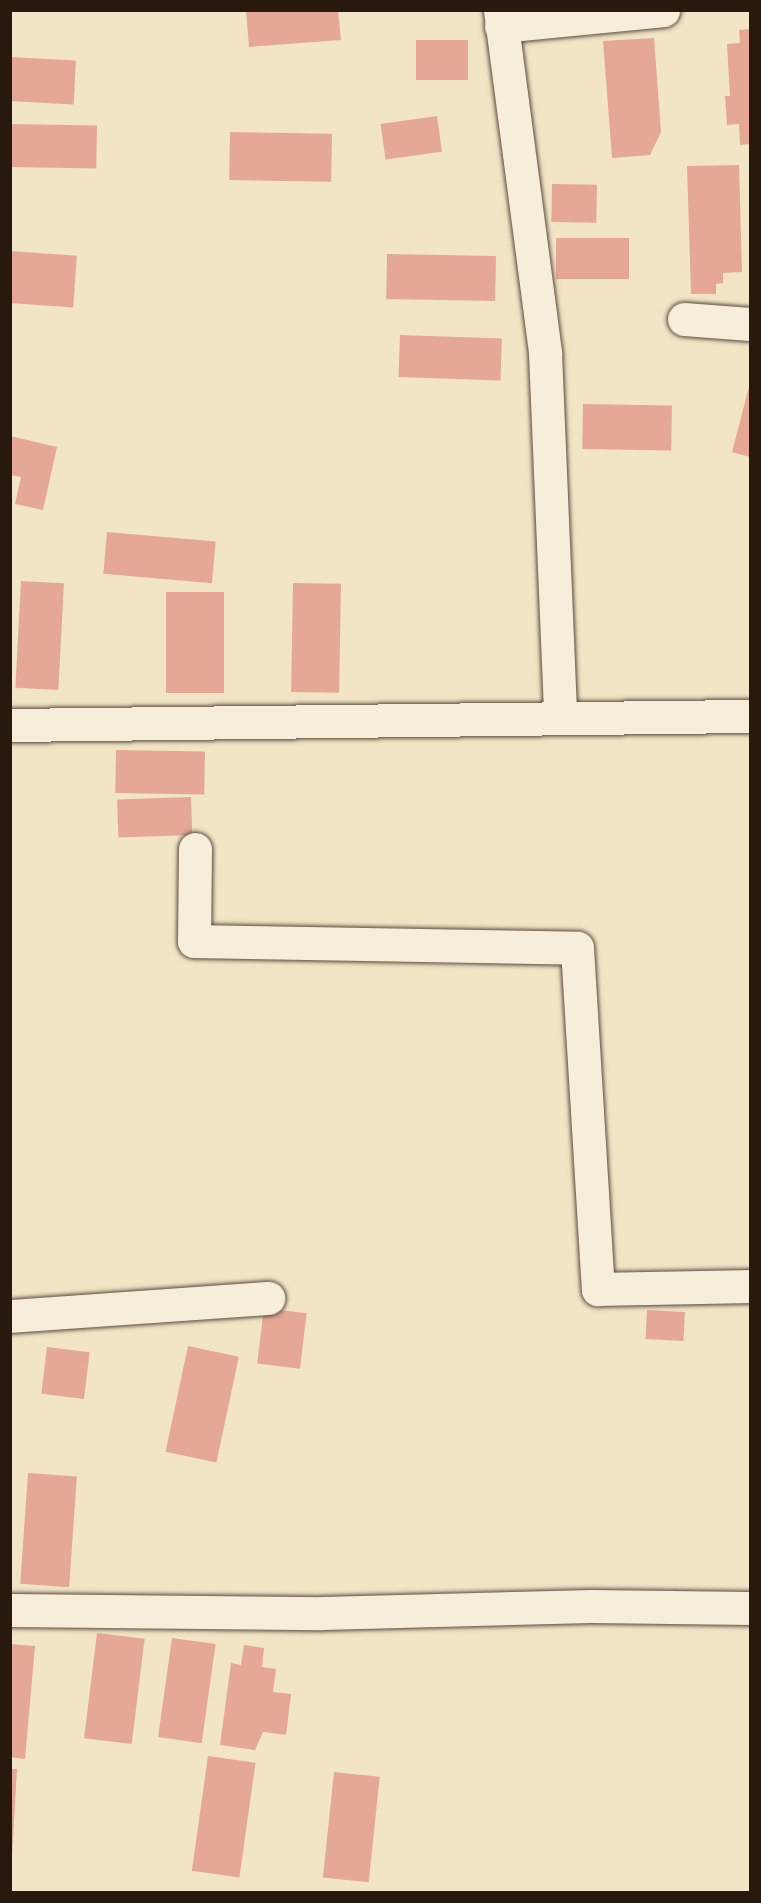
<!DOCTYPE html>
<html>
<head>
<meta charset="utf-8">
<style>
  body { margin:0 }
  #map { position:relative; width:761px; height:1903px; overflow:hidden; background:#f1e5c6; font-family:"Old Standard TT",serif }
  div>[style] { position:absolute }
  .building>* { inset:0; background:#e5a895; transform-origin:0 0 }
  .roads { filter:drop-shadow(0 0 2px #5a4c3c) drop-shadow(0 0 2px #5a4c3c) }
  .minor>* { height:33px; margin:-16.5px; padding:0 16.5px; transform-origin:16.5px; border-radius:16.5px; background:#f6eeda }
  span { translate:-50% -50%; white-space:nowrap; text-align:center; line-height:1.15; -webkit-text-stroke:6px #f6eeda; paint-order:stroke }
  .frame { position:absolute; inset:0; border:12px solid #27190e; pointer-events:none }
</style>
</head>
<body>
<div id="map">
  <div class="building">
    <i style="clip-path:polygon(246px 10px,338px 10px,341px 40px,249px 47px)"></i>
    <i style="clip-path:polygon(750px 29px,750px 144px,740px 145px,739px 124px,727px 125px,725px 96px,730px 96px,727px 44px,740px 43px,739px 30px)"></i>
    <i style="clip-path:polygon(654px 38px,661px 132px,650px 155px,612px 158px,603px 41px)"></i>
    <i style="left:416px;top:40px;width:52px;height:40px"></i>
    <i style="left:10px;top:57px;width:66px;height:44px;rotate:3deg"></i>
    <i style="left:437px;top:116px;width:36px;height:57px;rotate:82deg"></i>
    <i style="left:10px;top:124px;width:87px;height:43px;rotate:1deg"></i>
    <i style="left:230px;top:132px;width:102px;height:48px;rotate:1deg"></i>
    <i style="clip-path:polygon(739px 165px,742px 272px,723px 273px,723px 283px,716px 284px,716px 294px,691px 294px,687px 166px)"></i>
    <i style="left:552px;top:184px;width:45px;height:38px;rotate:1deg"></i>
    <i style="left:556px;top:238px;width:73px;height:41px"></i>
    <i style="left:10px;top:251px;width:67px;height:52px;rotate:4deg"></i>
    <i style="left:387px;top:254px;width:109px;height:45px;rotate:1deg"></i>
    <i style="left:400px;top:335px;width:102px;height:42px;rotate:2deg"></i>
    <i style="clip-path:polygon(750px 383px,750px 457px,732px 452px)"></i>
    <i style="left:583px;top:404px;width:89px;height:45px;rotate:1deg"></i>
    <i style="clip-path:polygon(10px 436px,57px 447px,43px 510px,15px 504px,21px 477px,10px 475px)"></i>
    <i style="left:107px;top:532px;width:109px;height:42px;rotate:5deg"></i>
    <i style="left:21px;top:581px;width:43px;height:107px;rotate:3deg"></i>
    <i style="left:293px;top:583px;width:48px;height:109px;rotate:1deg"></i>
    <i style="left:166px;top:592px;width:58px;height:101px"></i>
    <i style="left:116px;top:750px;width:89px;height:43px;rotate:1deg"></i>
    <i style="left:191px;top:797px;width:38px;height:74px;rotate:88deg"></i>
    <i style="left:264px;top:1308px;width:43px;height:56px;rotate:7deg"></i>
    <i style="left:647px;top:1310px;width:38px;height:29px;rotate:3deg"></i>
    <i style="left:188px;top:1346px;width:52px;height:108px;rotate:12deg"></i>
    <i style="left:47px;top:1347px;width:43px;height:47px;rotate:7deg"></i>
    <i style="left:28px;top:1473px;width:49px;height:111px;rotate:4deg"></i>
    <i style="left:97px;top:1633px;width:48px;height:106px;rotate:7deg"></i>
    <i style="left:172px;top:1638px;width:44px;height:100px;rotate:8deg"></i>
    <i style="clip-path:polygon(10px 1644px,35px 1646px,25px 1759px,10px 1757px)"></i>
    <i style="clip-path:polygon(244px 1645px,264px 1648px,262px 1667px,276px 1669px,273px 1692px,291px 1694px,286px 1735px,263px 1732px,255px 1750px,220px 1745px,231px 1663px,241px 1665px)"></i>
    <i style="left:208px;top:1756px;width:48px;height:116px;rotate:8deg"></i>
    <i style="clip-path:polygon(10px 1769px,17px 1769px,12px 1857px,10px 1857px)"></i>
    <i style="left:334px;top:1772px;width:46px;height:106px;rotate:6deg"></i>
  </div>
  <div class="roads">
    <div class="minor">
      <i style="left:500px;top:10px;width:346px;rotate:82.5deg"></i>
      <i style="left:545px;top:353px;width:365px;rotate:87.6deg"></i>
      <i style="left:501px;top:26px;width:163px;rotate:-5.6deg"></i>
      <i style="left:684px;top:319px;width:66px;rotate:4.3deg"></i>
      <i style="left:10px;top:725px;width:740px;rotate:-0.7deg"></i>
      <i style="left:195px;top:849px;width:92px;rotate:90.6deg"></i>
      <i style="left:194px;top:941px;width:383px;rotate:1deg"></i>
      <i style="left:577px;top:948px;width:342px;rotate:86.5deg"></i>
      <i style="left:598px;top:1289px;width:152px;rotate:-1.1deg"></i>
      <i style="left:10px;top:1316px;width:259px;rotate:-4deg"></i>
      <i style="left:10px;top:1610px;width:312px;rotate:0.6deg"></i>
      <i style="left:322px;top:1613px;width:269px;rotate:-1.5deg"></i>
      <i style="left:591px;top:1606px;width:159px;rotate:0.7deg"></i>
    </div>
  </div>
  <div class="frame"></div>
</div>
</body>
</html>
